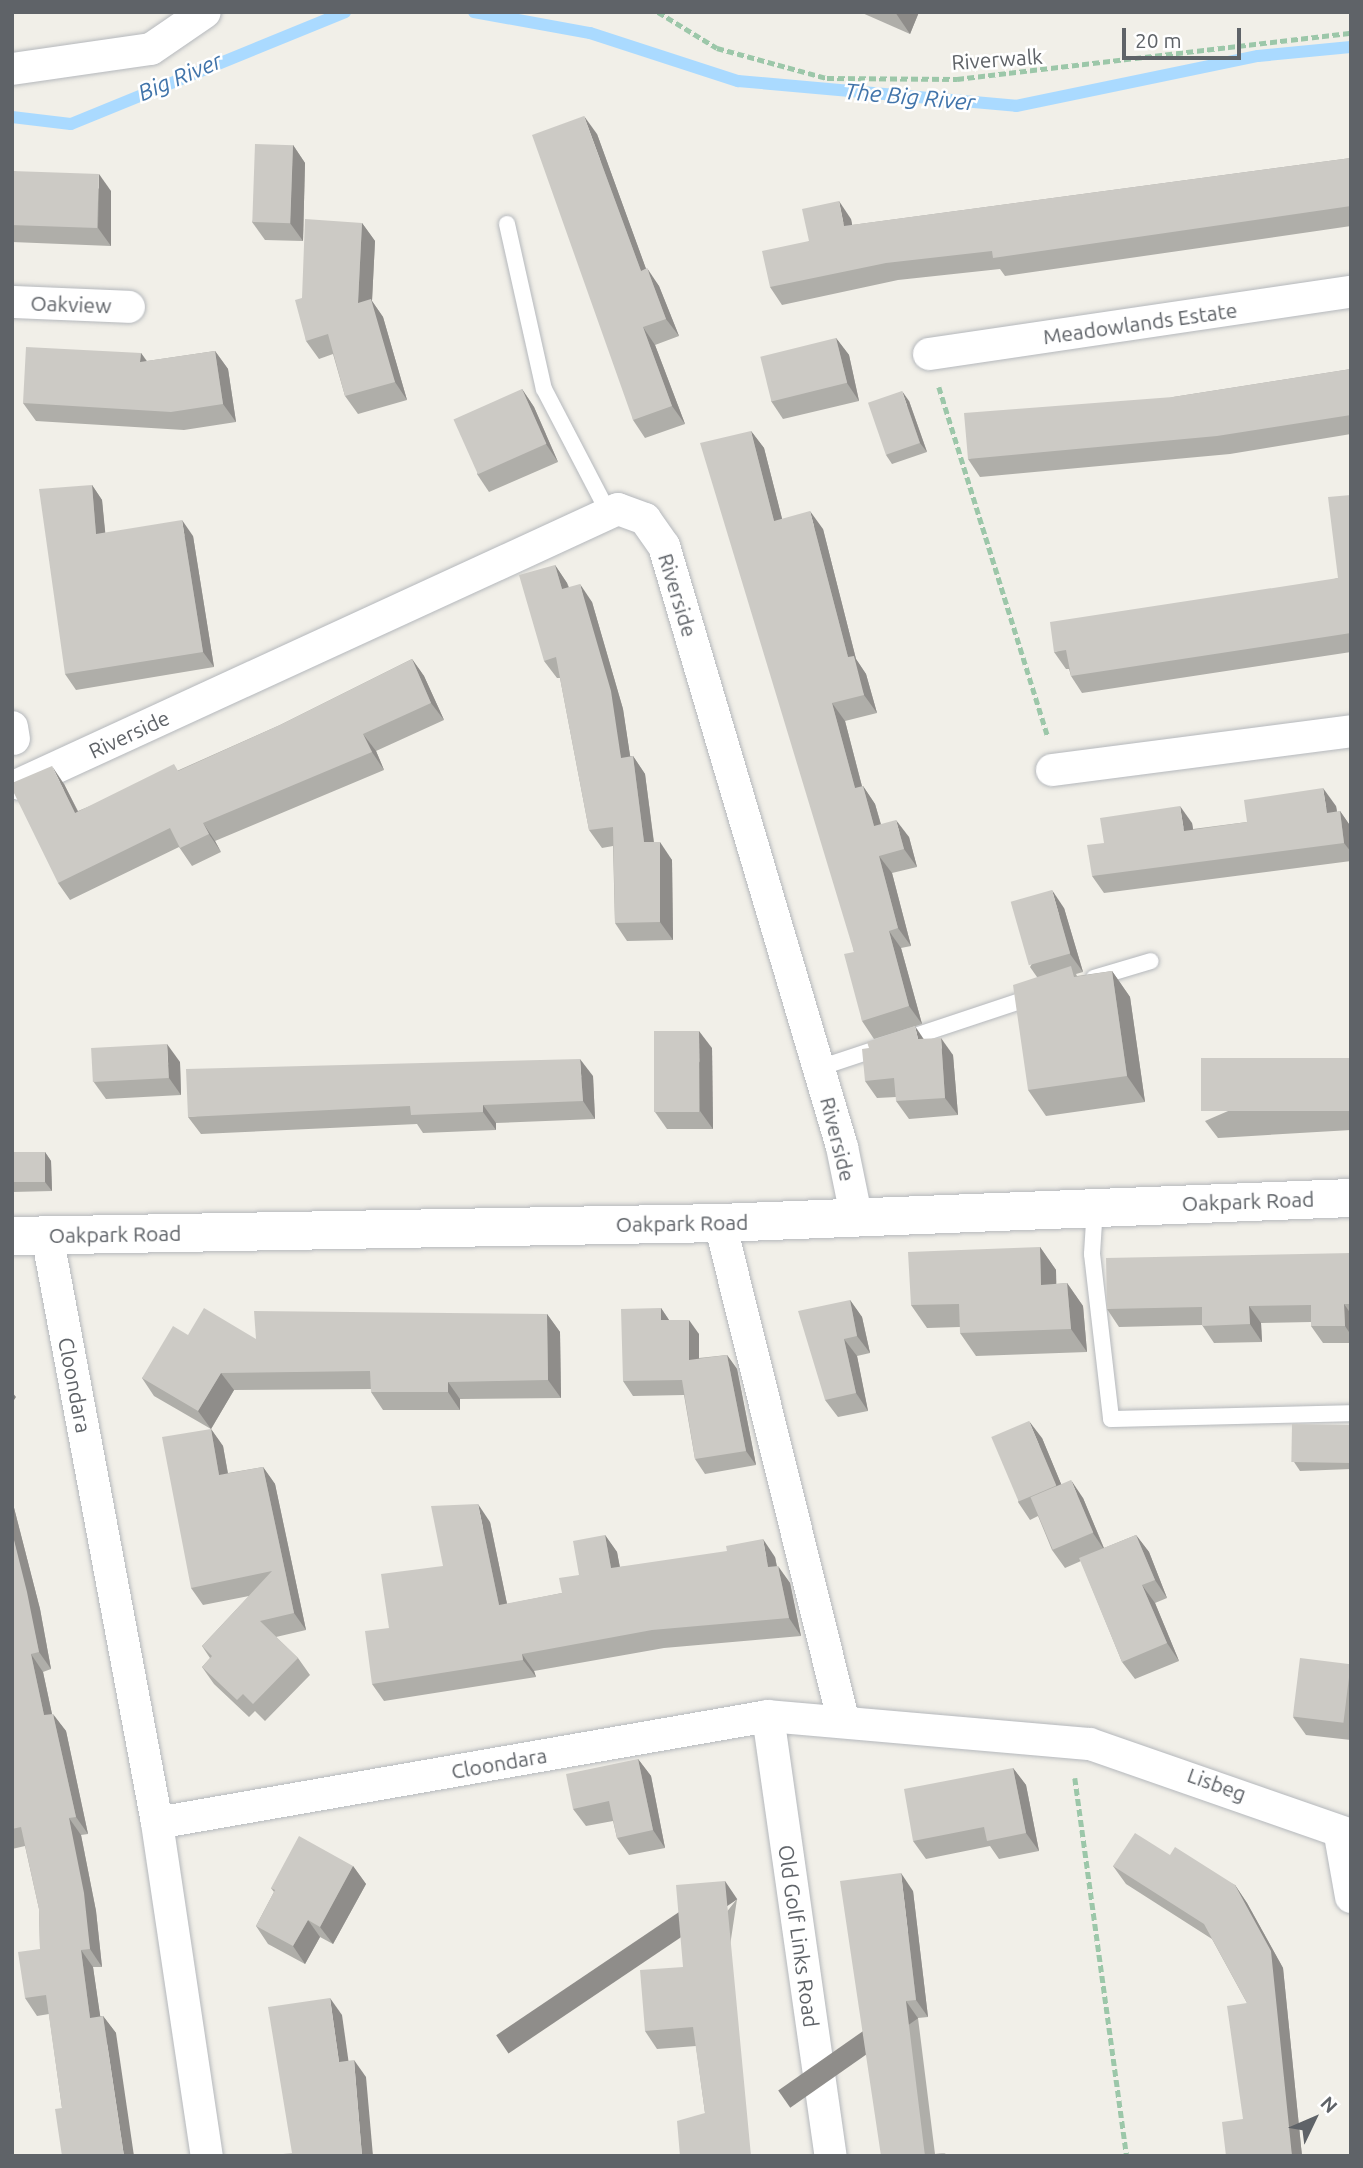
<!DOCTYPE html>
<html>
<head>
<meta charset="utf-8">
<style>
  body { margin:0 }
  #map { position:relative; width:1363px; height:2168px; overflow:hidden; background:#f1efe8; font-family:Ubuntu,sans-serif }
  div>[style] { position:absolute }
  .stream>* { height:12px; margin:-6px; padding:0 6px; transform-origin:6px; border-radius:6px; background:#aadaff }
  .path>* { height:4.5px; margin-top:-2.25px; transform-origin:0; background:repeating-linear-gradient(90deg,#9cc7a9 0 7px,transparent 0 10.5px) }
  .roads { filter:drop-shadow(0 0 2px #b5b8bc) drop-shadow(0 0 2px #b5b8bc) }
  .service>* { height:16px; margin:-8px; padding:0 8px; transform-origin:8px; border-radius:8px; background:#fff }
  .minor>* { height:32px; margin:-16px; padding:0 16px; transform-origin:16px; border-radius:16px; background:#fff }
  .secondary>* { height:38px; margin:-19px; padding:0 19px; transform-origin:19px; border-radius:19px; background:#fff }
  .wall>* { inset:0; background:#afaea9 }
  .shaded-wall>* { inset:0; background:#8f8d8a; transform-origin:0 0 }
  .building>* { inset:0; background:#cccac5; transform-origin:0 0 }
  span { translate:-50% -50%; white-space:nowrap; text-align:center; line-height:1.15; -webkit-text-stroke:5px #fff; paint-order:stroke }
  .street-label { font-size:21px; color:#5f6368 }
  .water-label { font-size:23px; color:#4174aa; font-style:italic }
  .frame { position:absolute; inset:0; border:14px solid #5f6368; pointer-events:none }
  .north { position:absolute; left:1279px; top:2084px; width:70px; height:70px; -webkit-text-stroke:5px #fff; paint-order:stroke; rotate:46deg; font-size:19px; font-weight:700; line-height:28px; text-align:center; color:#5f6368 }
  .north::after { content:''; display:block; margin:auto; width:24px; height:32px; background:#5f6368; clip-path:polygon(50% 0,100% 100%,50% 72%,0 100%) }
  .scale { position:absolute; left:1122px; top:28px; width:119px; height:32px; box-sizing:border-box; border:4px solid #5f6368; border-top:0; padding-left:9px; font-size:21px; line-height:24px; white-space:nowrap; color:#5f6368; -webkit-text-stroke:5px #fff; paint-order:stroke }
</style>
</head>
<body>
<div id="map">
  <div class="stream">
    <i style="left:474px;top:12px;width:118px;rotate:10.3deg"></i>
    <i style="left:590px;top:33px;width:156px;rotate:18deg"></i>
    <i style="left:738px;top:81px;width:279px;rotate:5.1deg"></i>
    <i style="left:1016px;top:106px;width:247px;rotate:-11.7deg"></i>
    <i style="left:1258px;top:56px;width:93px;rotate:-5.5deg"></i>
    <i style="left:12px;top:117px;width:59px;rotate:6.8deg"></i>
    <i style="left:71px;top:124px;width:296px;rotate:-22.2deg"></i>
  </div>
  <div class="path">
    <i style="left:658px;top:12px;width:69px;rotate:31.4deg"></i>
    <i style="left:717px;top:48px;width:114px;rotate:15.3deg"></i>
    <i style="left:827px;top:78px;width:130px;rotate:0.4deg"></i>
    <i style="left:957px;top:79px;width:397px;rotate:-6.7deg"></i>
    <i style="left:939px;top:387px;width:366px;rotate:72.7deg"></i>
    <i style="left:1075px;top:1778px;width:382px;rotate:82.2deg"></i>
  </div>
  <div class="roads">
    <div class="service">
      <i style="left:507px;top:224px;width:169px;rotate:77.4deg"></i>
      <i style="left:544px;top:389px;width:141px;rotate:62.5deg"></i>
      <i style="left:1094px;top:978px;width:59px;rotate:-16.6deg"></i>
      <i style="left:819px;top:1068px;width:229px;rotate:-18.4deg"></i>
      <i style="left:1095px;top:1207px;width:47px;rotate:93.7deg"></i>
      <i style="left:1092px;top:1254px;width:166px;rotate:83.4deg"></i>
      <i style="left:1111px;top:1419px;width:240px;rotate:-1.4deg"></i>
    </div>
    <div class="minor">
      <i style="left:12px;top:69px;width:140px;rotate:-8.2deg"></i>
      <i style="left:151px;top:49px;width:65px;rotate:-34.4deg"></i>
      <i style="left:12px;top:302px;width:117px;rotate:2.4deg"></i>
      <i style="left:929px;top:354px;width:427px;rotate:-8.4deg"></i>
      <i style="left:12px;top:727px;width:12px;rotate:81deg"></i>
      <i style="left:1052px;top:770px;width:302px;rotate:-7.4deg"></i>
      <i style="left:20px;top:784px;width:658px;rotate:-24.7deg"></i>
      <i style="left:618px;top:509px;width:29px;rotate:20deg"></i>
      <i style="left:645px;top:519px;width:33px;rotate:55deg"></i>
      <i style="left:664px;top:546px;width:627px;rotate:73.5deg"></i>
      <i style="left:842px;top:1147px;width:69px;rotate:78.4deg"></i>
      <i style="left:720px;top:1223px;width:511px;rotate:76.07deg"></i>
      <i style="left:47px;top:1235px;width:598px;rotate:79.4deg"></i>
      <i style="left:157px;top:1823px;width:337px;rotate:81.5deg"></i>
      <i style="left:768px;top:1716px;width:444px;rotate:81.9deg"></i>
      <i style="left:157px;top:1823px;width:620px;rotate:-9.93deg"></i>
      <i style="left:768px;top:1716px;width:323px;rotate:5deg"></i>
      <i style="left:1090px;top:1744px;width:276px;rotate:19.2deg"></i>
      <i style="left:1340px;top:1835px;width:63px;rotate:79.9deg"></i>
    </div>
    <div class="secondary">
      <i style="left:12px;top:1236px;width:708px;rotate:-1.05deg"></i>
      <i style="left:720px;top:1223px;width:631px;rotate:-2.27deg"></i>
    </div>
  </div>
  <div class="wall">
    <i style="clip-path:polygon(860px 12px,919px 12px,910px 34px)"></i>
    <i style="clip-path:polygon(597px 134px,646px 269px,659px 286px,679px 336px,655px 345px,685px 424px,645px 438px,633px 420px)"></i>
    <i style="clip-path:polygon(293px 145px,305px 163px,303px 241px,265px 240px,252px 222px)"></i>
    <i style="clip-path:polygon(1351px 158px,1351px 226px,1005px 276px,1000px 269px,898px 280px,782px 305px,770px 287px,809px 241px,851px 219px,852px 225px)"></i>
    <i style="clip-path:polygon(12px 171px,111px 191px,111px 246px,12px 242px)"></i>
    <i style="clip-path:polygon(362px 223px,375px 241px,372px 301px,383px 317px,407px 400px,358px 414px,345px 396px,333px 354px,319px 359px,306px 341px,302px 298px)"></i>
    <i style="clip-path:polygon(836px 338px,849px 355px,859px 401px,783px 419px,771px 401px)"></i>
    <i style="clip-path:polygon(215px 351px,228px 369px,236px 422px,184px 430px,36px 421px,23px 403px,141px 353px,147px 361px)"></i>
    <i style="clip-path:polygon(1351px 369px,1351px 434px,1230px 454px,980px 477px,968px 459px,1173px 397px)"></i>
    <i style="clip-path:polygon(522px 389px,534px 407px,558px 462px,489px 492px,477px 474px)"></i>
    <i style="clip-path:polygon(909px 401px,927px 452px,892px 464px,886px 455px)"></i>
    <i style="clip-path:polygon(751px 431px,764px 448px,782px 519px,823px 529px,856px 659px,866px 674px,877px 713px,845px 721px,862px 786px,863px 786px,875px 804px,881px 824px,909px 837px,917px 867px,892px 873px,911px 946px,901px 948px,922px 1024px,874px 1039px,862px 1021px,854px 952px)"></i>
    <i style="clip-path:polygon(92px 485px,102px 500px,105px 533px,193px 536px,214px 667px,76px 690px,65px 674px)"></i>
    <i style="clip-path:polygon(1351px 495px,1351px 652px,1082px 693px,1071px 676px,1069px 669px,1066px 669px,1054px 652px,1338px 578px)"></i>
    <i style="clip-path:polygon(555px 565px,567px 583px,569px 587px,592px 602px,623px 709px,630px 756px,633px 756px,645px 774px,654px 842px,672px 860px,673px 940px,627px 941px,615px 923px,613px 846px,602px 848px,589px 830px,560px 678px,557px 678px,544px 661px)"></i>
    <i style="clip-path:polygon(412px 659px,424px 676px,444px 720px,376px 751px,384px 770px,215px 841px,221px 852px,192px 866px,179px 847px,70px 900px,58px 883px,64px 784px,78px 811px,179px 770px,280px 725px)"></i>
    <i style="clip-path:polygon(1336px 806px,1337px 812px,1340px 811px,1351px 827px,1351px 861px,1104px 893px,1092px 876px,1192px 823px,1193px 829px,1247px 822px)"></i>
    <i style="clip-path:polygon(1064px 908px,1083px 972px,1076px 974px,1077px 976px,1112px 971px,1130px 997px,1145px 1102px,1046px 1116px,1028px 1090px,1037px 977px,1030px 967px)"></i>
    <i style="clip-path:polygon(924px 1039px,953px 1055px,958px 1115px,909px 1119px,896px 1101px,896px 1097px,877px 1098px,865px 1081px)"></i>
    <i style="clip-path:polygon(712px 1048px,713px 1129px,667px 1129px,655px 1112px)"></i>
    <i style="clip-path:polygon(1351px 1058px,1351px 1130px,1218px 1138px,1205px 1121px)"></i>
    <i style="clip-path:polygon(180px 1062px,181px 1095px,106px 1099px,93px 1081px)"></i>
    <i style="clip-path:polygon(593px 1076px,595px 1119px,496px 1123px,496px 1130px,423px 1133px,417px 1124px,201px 1134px,188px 1117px)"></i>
    <i style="clip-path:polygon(45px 1152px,51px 1161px,52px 1191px,12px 1192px,12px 1153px)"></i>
    <i style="clip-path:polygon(1040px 1247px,1056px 1270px,1056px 1284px,1067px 1283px,1083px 1306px,1087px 1352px,976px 1356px,960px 1333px,960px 1327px,927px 1328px,911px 1305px)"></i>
    <i style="clip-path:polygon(1351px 1253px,1351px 1343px,1323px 1343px,1311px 1326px,1311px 1322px,1261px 1323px,1262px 1342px,1214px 1343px,1202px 1325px,1119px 1327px,1107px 1309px)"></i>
    <i style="clip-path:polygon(850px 1300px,862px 1317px,870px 1353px,857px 1356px,868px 1411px,838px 1417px,825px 1400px)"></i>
    <i style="clip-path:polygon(661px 1308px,669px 1320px,699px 1334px,699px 1358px,727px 1355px,737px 1369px,756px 1465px,705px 1474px,695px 1459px,684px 1395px,633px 1396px,623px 1381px)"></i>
    <i style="clip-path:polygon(547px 1314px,560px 1332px,561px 1398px,460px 1399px,460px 1410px,383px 1410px,371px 1392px,371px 1389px,234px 1390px,211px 1429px,154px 1396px,142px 1378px,188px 1335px,256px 1339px)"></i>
    <i style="clip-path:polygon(1351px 1425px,1351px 1469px,1300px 1471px,1294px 1462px)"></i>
    <i style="clip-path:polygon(211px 1429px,223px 1446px,228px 1473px,263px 1467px,275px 1484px,306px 1630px,276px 1637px,298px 1658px,310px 1675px,265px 1721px,255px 1711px,249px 1717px,214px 1684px,202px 1667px,210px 1658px,202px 1646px,249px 1596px,203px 1605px,191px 1588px)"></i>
    <i style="clip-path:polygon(1042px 1438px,1061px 1484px,1083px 1498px,1104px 1548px,1136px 1535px,1149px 1552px,1167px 1598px,1155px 1603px,1179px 1661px,1135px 1679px,1122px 1662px,1081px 1561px,1065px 1568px,1052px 1550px,1038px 1516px,1030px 1520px,1018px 1502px)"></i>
    <i style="clip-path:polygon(12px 1500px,40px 1609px,51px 1669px,43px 1672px,52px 1714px,66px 1731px,88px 1834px,81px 1835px,96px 1911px,102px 1967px,93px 1967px,100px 2016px,103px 2016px,116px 2033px,62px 2108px,49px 2014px,37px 2016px,25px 1998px,40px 1949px,39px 1909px,25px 1846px,12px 1849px)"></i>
    <i style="clip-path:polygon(490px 1522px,507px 1604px,562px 1593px,579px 1575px,605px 1535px,617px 1552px,620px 1567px,775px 1557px,777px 1566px,790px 1583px,801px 1636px,664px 1648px,534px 1671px,536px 1677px,384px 1701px,372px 1684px,443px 1566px)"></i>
    <i style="clip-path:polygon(1351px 1664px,1351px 1740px,1306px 1735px,1293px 1717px)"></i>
    <i style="clip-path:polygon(638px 1759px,651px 1776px,665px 1848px,629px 1855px,617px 1838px,613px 1821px,586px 1826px,573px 1809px)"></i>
    <i style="clip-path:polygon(1013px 1768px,1026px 1785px,1039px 1851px,999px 1859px,990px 1846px,926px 1859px,913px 1841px)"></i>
    <i style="clip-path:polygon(1170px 1855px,1235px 1885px,1247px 1903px,1283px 1968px,1302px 2156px,1226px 2156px,1243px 2119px,1247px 2003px,1212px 1939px,1126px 1884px,1113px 1866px)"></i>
    <i style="clip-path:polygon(353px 1866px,366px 1884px,333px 1944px,320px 1937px,305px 1964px,268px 1944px,256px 1926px,274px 1892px,271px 1888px)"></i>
    <i style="clip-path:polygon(913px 1891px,928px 2017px,918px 2018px,935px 2154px,945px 2153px,946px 2156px,881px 2156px)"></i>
    <i style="clip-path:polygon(737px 1899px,705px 2113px,696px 2046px,657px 2049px,645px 2031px,683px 1967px)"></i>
  </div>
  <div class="shaded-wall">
    <i style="clip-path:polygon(895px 12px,919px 12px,910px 34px)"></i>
    <i style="clip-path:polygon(584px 116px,597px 134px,653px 288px,641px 271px)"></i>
    <i style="clip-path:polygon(293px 145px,305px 163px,303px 241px,290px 223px)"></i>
    <i style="clip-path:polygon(99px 174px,111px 191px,111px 246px,98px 228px)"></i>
    <i style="clip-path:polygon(839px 201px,851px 219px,856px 244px,844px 226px)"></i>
    <i style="clip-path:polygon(362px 223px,375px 241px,372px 301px,383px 317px,407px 400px,395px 382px,358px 303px)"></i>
    <i style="clip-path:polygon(647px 268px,659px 286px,679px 336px,666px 319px)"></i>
    <i style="clip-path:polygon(643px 327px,655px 345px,685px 424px,672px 406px)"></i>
    <i style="clip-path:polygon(836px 338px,849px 355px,859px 401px,847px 383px)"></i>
    <i style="clip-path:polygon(215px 351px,228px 369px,236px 422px,223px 404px)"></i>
    <i style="clip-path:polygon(141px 353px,153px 371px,140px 362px)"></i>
    <i style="clip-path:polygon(522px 389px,534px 407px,558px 462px,546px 444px)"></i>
    <i style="clip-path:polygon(902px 391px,909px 401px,927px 452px,920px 443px)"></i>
    <i style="clip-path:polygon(751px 431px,764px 448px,787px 538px,774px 521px)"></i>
    <i style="clip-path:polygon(92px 485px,102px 500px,107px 550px,96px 534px)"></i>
    <i style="clip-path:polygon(810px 511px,823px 529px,856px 659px,866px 674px,877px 713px,864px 695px,848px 657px)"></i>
    <i style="clip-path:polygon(182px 520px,193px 536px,214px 667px,203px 652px)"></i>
    <i style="clip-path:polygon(555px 565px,567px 583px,574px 607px,562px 589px)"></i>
    <i style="clip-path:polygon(580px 584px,592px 602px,623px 709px,633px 775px,621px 758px)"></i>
    <i style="clip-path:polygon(412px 659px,424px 676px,444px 720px,431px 703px)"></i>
    <i style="clip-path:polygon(832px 703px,845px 721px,867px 806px,855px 788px)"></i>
    <i style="clip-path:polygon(363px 734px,376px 751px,384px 770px,372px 752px)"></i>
    <i style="clip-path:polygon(633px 756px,645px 774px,656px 860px,644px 842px)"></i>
    <i style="clip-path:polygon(52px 766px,64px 784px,87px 830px,75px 813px)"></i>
    <i style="clip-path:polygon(863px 786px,875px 804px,886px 843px,874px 826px)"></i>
    <i style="clip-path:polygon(1323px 788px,1336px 806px,1340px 831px,1327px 813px)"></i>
    <i style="clip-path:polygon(1180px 806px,1192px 823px,1196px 848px,1184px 831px)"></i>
    <i style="clip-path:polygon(1340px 811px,1351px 827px,1351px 852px,1344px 843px)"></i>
    <i style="clip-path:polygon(896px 820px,909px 837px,917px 867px,904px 849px)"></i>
    <i style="clip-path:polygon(203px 823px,215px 841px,221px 852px,209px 834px)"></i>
    <i style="clip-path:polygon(660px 842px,672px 860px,673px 940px,660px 922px)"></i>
    <i style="clip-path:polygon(879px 856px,892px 873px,911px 946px,898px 928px)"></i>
    <i style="clip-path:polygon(1052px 890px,1064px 908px,1083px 972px,1070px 954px)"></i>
    <i style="clip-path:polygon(889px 931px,901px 948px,922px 1024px,909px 1006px)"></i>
    <i style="clip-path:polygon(1112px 971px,1130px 997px,1145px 1102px,1127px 1076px)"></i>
    <i style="clip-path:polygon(915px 1026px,927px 1044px,918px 1039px)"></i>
    <i style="clip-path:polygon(699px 1031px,712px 1048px,713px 1129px,700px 1111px)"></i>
    <i style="clip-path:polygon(941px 1038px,953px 1055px,958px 1115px,945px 1098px)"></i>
    <i style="clip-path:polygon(167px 1044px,180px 1062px,181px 1095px,169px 1078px)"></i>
    <i style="clip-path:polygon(580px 1059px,593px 1076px,595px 1119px,583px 1101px)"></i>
    <i style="clip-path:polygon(483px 1105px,496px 1123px,496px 1130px,483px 1112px)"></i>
    <i style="clip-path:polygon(45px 1152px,51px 1161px,52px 1191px,45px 1182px)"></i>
    <i style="clip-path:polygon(1040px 1247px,1056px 1270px,1057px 1308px,1041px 1285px)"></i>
    <i style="clip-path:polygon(1067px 1283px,1083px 1306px,1087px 1352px,1071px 1329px)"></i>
    <i style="clip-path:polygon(850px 1300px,862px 1317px,870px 1353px,857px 1336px)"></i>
    <i style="clip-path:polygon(1344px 1304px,1351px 1314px,1351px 1335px,1345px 1326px)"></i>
    <i style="clip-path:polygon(1249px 1306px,1261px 1323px,1262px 1342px,1250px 1324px)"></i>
    <i style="clip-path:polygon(661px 1308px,671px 1323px,661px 1320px)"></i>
    <i style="clip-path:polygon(547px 1314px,560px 1332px,561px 1398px,548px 1380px)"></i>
    <i style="clip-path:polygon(689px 1320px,699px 1334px,699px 1374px,689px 1360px)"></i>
    <i style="clip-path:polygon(844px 1339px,857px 1356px,868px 1411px,856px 1393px)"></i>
    <i style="clip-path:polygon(727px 1355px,737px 1369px,756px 1465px,746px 1451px)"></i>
    <i style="clip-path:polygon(221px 1373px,234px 1390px,211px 1429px,198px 1411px)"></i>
    <i style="clip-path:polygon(448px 1382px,460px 1399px,460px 1410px,448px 1392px)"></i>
    <i style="clip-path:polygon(12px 1392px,16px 1397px,12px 1403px)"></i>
    <i style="clip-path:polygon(1029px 1421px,1042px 1438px,1069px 1503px,1056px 1486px)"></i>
    <i style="clip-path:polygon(211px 1429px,223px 1446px,231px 1492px,219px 1475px)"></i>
    <i style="clip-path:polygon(263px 1467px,275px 1484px,306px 1630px,294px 1613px)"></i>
    <i style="clip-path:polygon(1071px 1480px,1083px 1498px,1105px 1551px,1093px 1533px)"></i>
    <i style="clip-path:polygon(12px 1500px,40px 1609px,51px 1669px,39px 1652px,12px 1532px)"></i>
    <i style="clip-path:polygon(478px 1504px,490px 1522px,511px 1623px,499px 1605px)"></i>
    <i style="clip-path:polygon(605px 1535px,617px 1552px,623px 1585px,611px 1568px)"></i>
    <i style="clip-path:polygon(1136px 1535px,1149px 1552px,1167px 1598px,1155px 1580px)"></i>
    <i style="clip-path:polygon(763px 1539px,775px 1557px,780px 1585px,768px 1567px)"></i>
    <i style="clip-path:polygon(778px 1566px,790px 1583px,801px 1636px,789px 1618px)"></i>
    <i style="clip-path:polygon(1142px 1585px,1155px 1603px,1179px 1661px,1167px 1643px)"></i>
    <i style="clip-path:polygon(31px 1654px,43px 1672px,56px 1733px,44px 1715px)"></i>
    <i style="clip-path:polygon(522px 1654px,534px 1671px,536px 1677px,523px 1660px)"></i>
    <i style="clip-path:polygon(53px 1714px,66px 1731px,88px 1834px,76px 1817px)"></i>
    <i style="clip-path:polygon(638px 1759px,651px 1776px,665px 1848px,653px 1830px)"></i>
    <i style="clip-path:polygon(1013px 1768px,1026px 1785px,1039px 1851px,1026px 1833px)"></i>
    <i style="clip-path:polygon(69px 1818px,81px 1835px,96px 1911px,102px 1967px,90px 1949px)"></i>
    <i style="clip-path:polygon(353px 1866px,366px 1884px,333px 1944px,320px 1927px)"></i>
    <i style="clip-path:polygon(901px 1873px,913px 1891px,928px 2017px,916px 2000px)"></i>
    <i style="left:725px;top:1881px;width:22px;height:276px;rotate:56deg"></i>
    <i style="clip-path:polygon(1235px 1885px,1247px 1903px,1283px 1968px,1302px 2156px,1292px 2156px)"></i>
    <i style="clip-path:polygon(308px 1920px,320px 1937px,305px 1964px,293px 1946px)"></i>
    <i style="clip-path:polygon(81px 1950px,93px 1967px,103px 2035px,90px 2018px)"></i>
    <i style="clip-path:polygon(330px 1998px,342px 2015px,351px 2079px,339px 2062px)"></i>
    <i style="left:906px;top:2001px;width:21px;height:156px;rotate:55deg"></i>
    <i style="clip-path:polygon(103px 2016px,116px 2033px,134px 2156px,124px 2156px)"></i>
    <i style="clip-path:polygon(354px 2060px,366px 2077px,373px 2156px,362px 2156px)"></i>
  </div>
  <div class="building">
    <i style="clip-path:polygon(584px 116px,641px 271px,647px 268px,666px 319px,643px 327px,672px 406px,633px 420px,532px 135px)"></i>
    <i style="left:255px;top:144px;width:38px;height:78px;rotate:2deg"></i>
    <i style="clip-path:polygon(1351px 158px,1351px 206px,993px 258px,992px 251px,886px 263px,770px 287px,762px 251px,809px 241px,802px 209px,839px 201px,844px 226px)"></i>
    <i style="left:12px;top:171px;width:87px;height:54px;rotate:2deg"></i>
    <i style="clip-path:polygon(305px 219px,362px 223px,358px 303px,371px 299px,395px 382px,345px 396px,328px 334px,306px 341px,295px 300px,302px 298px)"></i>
    <i style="left:836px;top:338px;width:46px;height:78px;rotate:76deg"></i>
    <i style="clip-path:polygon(26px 347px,141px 353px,140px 362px,215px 351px,223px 404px,171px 412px,23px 403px)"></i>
    <i style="clip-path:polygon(1351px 369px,1351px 415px,1217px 436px,968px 459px,964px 413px,1173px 397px)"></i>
    <i style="left:522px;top:389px;width:60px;height:75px;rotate:66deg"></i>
    <i style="left:902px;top:391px;width:55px;height:36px;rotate:71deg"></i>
    <i style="clip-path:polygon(751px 431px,774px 521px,810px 511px,848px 657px,854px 656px,864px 695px,832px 703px,855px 788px,863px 786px,874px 826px,896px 820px,904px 849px,879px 856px,898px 928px,889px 931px,909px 1006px,862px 1021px,844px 954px,854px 952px,700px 443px)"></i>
    <i style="clip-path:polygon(92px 485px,96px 534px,182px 520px,203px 652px,65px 674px,39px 489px)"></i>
    <i style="clip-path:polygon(1351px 495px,1351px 633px,1071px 676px,1066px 650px,1054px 652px,1050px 622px,1338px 578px,1328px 497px)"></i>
    <i style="clip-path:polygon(555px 565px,562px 589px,580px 584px,611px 691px,621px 758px,633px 756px,644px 842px,660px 842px,660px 922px,615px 923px,613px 827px,589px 830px,556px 657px,544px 661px,519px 575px)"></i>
    <i style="clip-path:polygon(412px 659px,431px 703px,363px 734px,372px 752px,203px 823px,209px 834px,180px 848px,170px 828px,58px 883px,12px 789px,12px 783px,52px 766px,75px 813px,174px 764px,178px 771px,280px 725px)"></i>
    <i style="clip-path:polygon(1323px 788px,1327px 813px,1340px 811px,1344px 843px,1092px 876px,1087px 845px,1104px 843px,1100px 818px,1180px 806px,1184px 831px,1247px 822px,1244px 800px)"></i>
    <i style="left:1052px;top:890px;width:66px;height:43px;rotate:74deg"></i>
    <i style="clip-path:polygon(1071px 966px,1074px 977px,1112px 971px,1127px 1076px,1028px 1090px,1013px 985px)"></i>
    <i style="clip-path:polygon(915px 1026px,918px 1039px,941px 1038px,945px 1098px,896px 1101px,894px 1078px,865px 1081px,862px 1049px,869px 1048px,867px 1042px)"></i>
    <i style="left:654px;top:1031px;width:45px;height:81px"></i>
    <i style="left:167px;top:1044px;width:34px;height:76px;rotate:87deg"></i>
    <i style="left:1351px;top:1058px;width:53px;height:150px;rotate:90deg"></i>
    <i style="clip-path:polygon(580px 1059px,583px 1101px,483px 1105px,483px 1112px,411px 1115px,410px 1106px,188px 1117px,186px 1069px)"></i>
    <i style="left:45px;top:1152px;width:30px;height:33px;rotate:90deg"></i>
    <i style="clip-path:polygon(1040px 1247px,1041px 1285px,1067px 1283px,1071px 1329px,960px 1333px,959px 1304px,911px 1305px,908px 1252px)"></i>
    <i style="clip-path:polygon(1351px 1253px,1351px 1304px,1344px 1304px,1345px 1326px,1311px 1326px,1311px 1305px,1249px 1306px,1250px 1324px,1202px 1326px,1202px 1307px,1107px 1309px,1106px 1258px)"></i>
    <i style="clip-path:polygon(850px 1300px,857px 1336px,844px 1339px,856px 1393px,825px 1400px,798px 1311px)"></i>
    <i style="clip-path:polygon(204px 1308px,256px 1339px,254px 1311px,547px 1314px,548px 1380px,448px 1382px,448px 1392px,371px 1392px,370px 1371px,221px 1373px,198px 1411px,142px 1378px,173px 1326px,188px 1335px)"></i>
    <i style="clip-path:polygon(661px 1308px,661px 1320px,689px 1320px,689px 1360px,727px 1355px,746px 1451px,695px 1459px,682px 1380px,623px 1381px,621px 1309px)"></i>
    <i style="left:1029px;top:1421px;width:70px;height:41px;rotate:67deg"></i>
    <i style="left:1292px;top:1424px;width:59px;height:38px;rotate:1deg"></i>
    <i style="clip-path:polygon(211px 1429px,219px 1475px,263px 1467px,294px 1613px,260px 1621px,298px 1658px,253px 1704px,243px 1694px,237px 1700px,202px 1667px,212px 1656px,202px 1646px,272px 1571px,191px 1588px,162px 1437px)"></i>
    <i style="left:1071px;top:1480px;width:57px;height:44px;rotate:67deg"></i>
    <i style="clip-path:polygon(478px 1504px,499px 1605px,562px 1593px,559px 1578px,579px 1575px,573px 1541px,605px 1535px,611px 1568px,727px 1551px,726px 1546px,763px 1539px,768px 1567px,778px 1566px,789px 1618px,652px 1630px,522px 1654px,523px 1660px,372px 1684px,365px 1631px,389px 1628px,381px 1574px,443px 1566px,431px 1506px)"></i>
    <i style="clip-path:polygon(12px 1532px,27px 1592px,39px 1652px,31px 1654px,44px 1715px,53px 1714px,76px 1817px,69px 1818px,84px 1893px,90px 1949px,81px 1950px,90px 2018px,103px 2016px,124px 2156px,62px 2156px,55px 2109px,62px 2108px,46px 1995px,25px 1998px,18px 1952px,40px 1949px,39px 1909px,21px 1827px,12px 1829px)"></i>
    <i style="clip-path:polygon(1136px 1535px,1155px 1580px,1142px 1585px,1167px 1643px,1122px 1662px,1079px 1558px)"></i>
    <i style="left:1300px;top:1658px;width:51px;height:59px;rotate:7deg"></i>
    <i style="clip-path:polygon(638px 1759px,653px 1830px,617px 1838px,609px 1801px,573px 1809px,566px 1774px)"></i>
    <i style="clip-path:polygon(1013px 1768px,1026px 1833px,987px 1841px,984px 1827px,913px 1841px,904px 1789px)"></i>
    <i style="clip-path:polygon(1135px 1833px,1170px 1855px,1175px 1847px,1235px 1885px,1271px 1951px,1292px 2156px,1226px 2156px,1222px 2122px,1243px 2119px,1227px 2006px,1247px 2003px,1204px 1924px,1113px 1866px)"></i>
    <i style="clip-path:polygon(299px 1836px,353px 1866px,320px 1927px,308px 1920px,293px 1946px,256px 1926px,275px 1890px,271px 1888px)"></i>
    <i style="clip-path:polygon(901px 1873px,916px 2000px,906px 2001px,925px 2156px,945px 2153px,945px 2156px,881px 2156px,840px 1881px)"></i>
    <i style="clip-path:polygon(725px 1881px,751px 2156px,680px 2156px,677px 2121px,705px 2113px,693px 2027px,645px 2031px,640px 1970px,683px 1967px,676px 1885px)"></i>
    <i style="clip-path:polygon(330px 1998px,339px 2062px,354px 2060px,362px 2156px,283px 2156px,283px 2154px,292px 2153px,268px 2007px)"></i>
  </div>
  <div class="street-label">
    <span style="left:997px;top:59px;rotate:-4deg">Riverwalk</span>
    <span style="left:71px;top:304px;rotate:2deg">Oakview</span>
    <span style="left:1140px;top:323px;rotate:-8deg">Meadowlands Estate</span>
    <span style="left:678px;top:595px;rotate:73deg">Riverside</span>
    <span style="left:129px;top:734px;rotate:-25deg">Riverside</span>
    <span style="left:838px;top:1139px;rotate:76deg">Riverside</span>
    <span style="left:1248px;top:1201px;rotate:-2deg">Oakpark Road</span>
    <span style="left:682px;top:1223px;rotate:-1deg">Oakpark Road</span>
    <span style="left:115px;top:1234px;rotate:-1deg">Oakpark Road</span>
    <span style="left:75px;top:1385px;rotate:79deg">Cloondara</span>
    <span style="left:499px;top:1763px;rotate:-10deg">Cloondara</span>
    <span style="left:1217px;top:1784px;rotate:20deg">Lisbeg</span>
    <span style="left:799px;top:1936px;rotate:82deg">Old Golf Links Road</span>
  </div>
  <div class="water-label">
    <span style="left:180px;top:77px;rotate:-23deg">Big River</span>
    <span style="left:910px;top:97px;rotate:5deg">The Big River</span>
  </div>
  <div class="frame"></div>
  <div class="north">N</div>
  <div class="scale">20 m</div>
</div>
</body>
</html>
